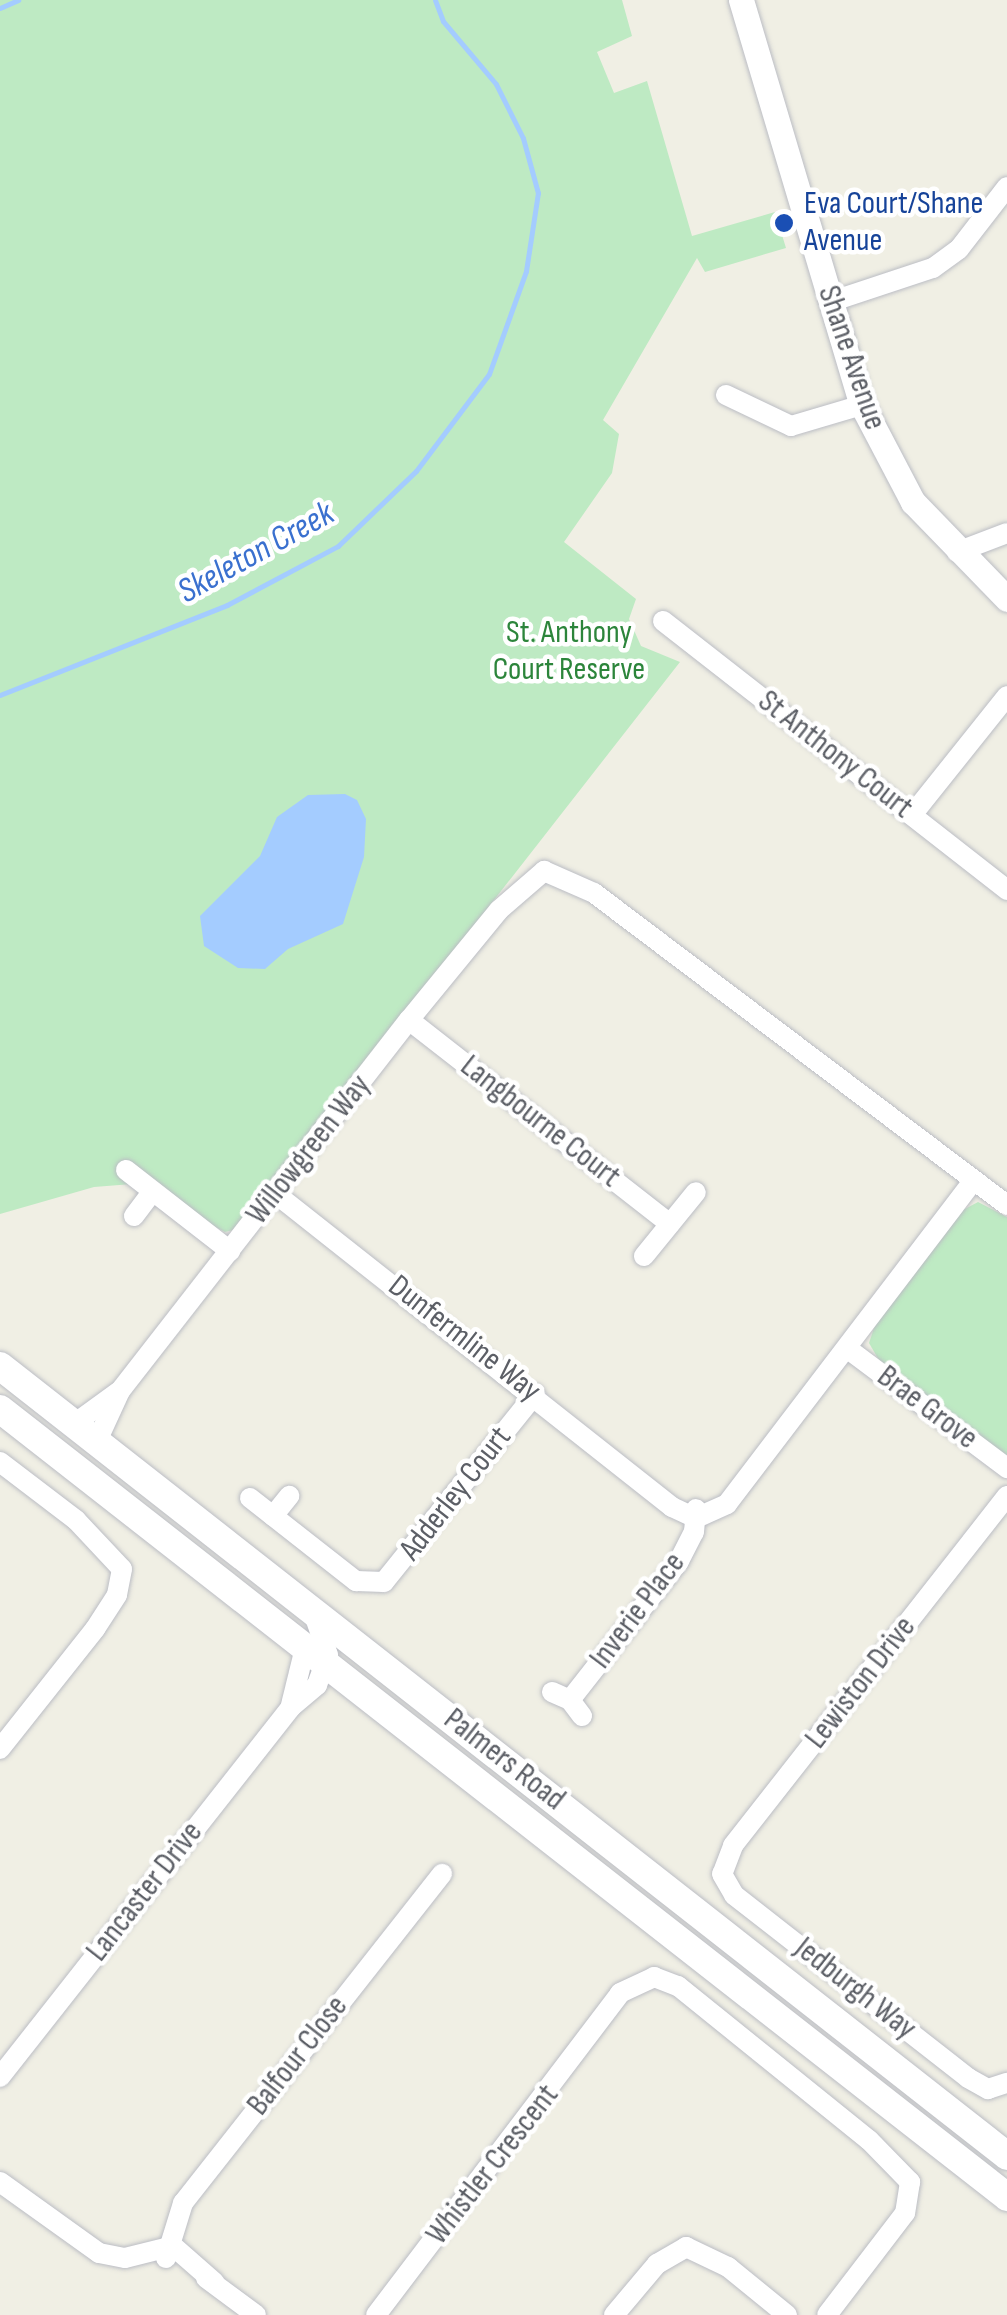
<!DOCTYPE html>
<html>
<head>
<meta charset="utf-8">
<style>
  body { margin:0 }
  #map { position:relative; width:1007px; height:2315px; overflow:hidden; background:#f0efe4; font-family:"Sofia Sans Condensed",sans-serif }
  div>[style] { position:absolute }
  .green>* { inset:0; background:#beeac3 }
  .water>* { inset:0; background:#a4ccff }
  .stream>* { height:5px; margin:-2.5px; padding:0 2.5px; transform-origin:2.5px; border-radius:2.5px; background:#a4ccff }
  .roads { filter:drop-shadow(0 0 2px #bbbdc4) drop-shadow(0 0 2px #bbbdc4) }
  .minor>* { height:20px; margin:-10px; padding:0 10px; transform-origin:10px; border-radius:10px; background:#fff }
  .tertiary>* { height:25px; margin:-12.5px; padding:0 12.5px; transform-origin:12.5px; border-radius:12.5px; background:#fff }
  .secondary>* { height:28px; margin:-14px; padding:0 14px; transform-origin:14px; border-radius:14px; background:#fff }
  .dots>* { width:28px; height:28px; translate:-50% -50%; box-sizing:border-box; border:5px solid #fff; border-radius:50% }
  span { translate:-50% -50%; white-space:nowrap; text-align:center; line-height:1.15; -webkit-text-stroke:9px #fff; paint-order:stroke }
  .transit-label { font-size:32px; color:#164399 }
  .left { translate:0 -50%; text-align:left }
  .street-label { font-size:32px; color:#5c5f66 }
  .park-label { font-size:32px; color:#2c853b }
  .water-label { font-size:35px; color:#3a70cf; font-style:italic }
</style>
</head>
<body>
<div id="map">
  <div class="green">
    <i style="clip-path:polygon(0 0,622px 0,632px 36px,597px 52px,614px 93px,647px 81px,692px 236px,775px 212px,786px 248px,705px 272px,697px 258px,603px 420px,619px 434px,612px 473px,564px 542px,636px 599px,629px 619px,641px 646px,680px 662px,237px 1229px,225px 1232px,132px 1184px,94px 1187px,0 1214px)"></i>
    <i style="clip-path:polygon(978px 1202px,1007px 1217px,1007px 1458px,880px 1362px,869px 1343px,875px 1325px,963px 1210px)"></i>
  </div>
  <div class="water">
    <i style="clip-path:polygon(345px 794px,357px 800px,366px 819px,364px 857px,343px 924px,288px 949px,265px 969px,238px 968px,204px 946px,200px 916px,260px 856px,277px 817px,308px 795px)"></i>
  </div>
  <div class="stream">
    <i style="left:0;top:8px;width:20px;rotate:-24deg"></i>
    <i style="left:0;top:695px;width:244px;rotate:-21.6deg"></i>
    <i style="left:227px;top:605px;width:126px;rotate:-28deg"></i>
    <i style="left:338px;top:546px;width:108px;rotate:-43.9deg"></i>
    <i style="left:416px;top:471px;width:121px;rotate:-53deg"></i>
    <i style="left:489px;top:374px;width:109px;rotate:-70.2deg"></i>
    <i style="left:526px;top:271px;width:79px;rotate:-81.3deg"></i>
    <i style="left:538px;top:193px;width:57px;rotate:-105.3deg"></i>
    <i style="left:523px;top:138px;width:60px;rotate:-116.6deg"></i>
    <i style="left:496px;top:84px;width:82px;rotate:-130.1deg"></i>
    <i style="left:443px;top:21px;width:22px;rotate:-111deg"></i>
  </div>
  <div class="roads">
    <div class="minor">
      <i style="left:830px;top:302px;width:108px;rotate:-18.3deg"></i>
      <i style="left:933px;top:268px;width:32px;rotate:-36deg"></i>
      <i style="left:959px;top:249px;width:78px;rotate:-52.3deg"></i>
      <i style="left:726px;top:395px;width:72px;rotate:25.5deg"></i>
      <i style="left:791px;top:426px;width:74px;rotate:-16.5deg"></i>
      <i style="left:957px;top:552px;width:53px;rotate:-20.8deg"></i>
      <i style="left:663px;top:621px;width:437px;rotate:38deg"></i>
      <i style="left:912px;top:815px;width:152px;rotate:-51.4deg"></i>
      <i style="left:409px;top:1020px;width:331px;rotate:38deg"></i>
      <i style="left:126px;top:1170px;width:132px;rotate:37.9deg"></i>
      <i style="left:276px;top:1194px;width:505px;rotate:38.32deg"></i>
      <i style="left:672px;top:1507px;width:26px;rotate:25deg"></i>
      <i style="left:696px;top:1518px;width:34px;rotate:-24deg"></i>
      <i style="left:727px;top:1504px;width:407px;rotate:-52.7deg"></i>
      <i style="left:134px;top:1216px;width:31px;rotate:-53deg"></i>
      <i style="left:644px;top:1256px;width:82px;rotate:-50.9deg"></i>
      <i style="left:848px;top:1349px;width:199px;rotate:36.8deg"></i>
      <i style="left:74px;top:1424px;width:54px;rotate:-36deg"></i>
      <i style="left:97px;top:1441px;width:55px;rotate:-65.3deg"></i>
      <i style="left:120px;top:1391px;width:470px;rotate:-52.1deg"></i>
      <i style="left:409px;top:1020px;width:142px;rotate:-50.7deg"></i>
      <i style="left:499px;top:910px;width:60px;rotate:-40.9deg"></i>
      <i style="left:544px;top:871px;width:55px;rotate:23.7deg"></i>
      <i style="left:594px;top:893px;width:518px;rotate:37.07deg"></i>
      <i style="left:0;top:1462px;width:96px;rotate:37.3deg"></i>
      <i style="left:76px;top:1520px;width:67px;rotate:46.8deg"></i>
      <i style="left:122px;top:1569px;width:26px;rotate:101deg"></i>
      <i style="left:117px;top:1595px;width:40px;rotate:122.9deg"></i>
      <i style="left:95px;top:1629px;width:153px;rotate:128.4deg"></i>
      <i style="left:1007px;top:1496px;width:444px;rotate:128.1deg"></i>
      <i style="left:733px;top:1846px;width:30px;rotate:111deg"></i>
      <i style="left:722px;top:1874px;width:24px;rotate:60deg"></i>
      <i style="left:734px;top:1895px;width:297px;rotate:38deg"></i>
      <i style="left:968px;top:2078px;width:23px;rotate:29deg"></i>
      <i style="left:988px;top:2089px;width:20px;rotate:-18deg"></i>
      <i style="left:250px;top:1498px;width:135px;rotate:38.1deg"></i>
      <i style="left:356px;top:1581px;width:28px;rotate:2deg"></i>
      <i style="left:384px;top:1582px;width:241px;rotate:-51.2deg"></i>
      <i style="left:273px;top:1516px;width:26px;rotate:-51deg"></i>
      <i style="left:552px;top:1692px;width:20px;rotate:24deg"></i>
      <i style="left:570px;top:1700px;width:20px;rotate:53deg"></i>
      <i style="left:570px;top:1700px;width:177px;rotate:-51.9deg"></i>
      <i style="left:679px;top:1561px;width:33px;rotate:-63deg"></i>
      <i style="left:694px;top:1532px;width:23px;rotate:-85deg"></i>
      <i style="left:291px;top:1705px;width:59px;rotate:-76.2deg"></i>
      <i style="left:0;top:2077px;width:471px;rotate:-51.8deg"></i>
      <i style="left:291px;top:1707px;width:34px;rotate:-40deg"></i>
      <i style="left:317px;top:1685px;width:32px;rotate:-70deg"></i>
      <i style="left:328px;top:1655px;width:46px;rotate:-109.2deg"></i>
      <i style="left:0;top:2182px;width:122px;rotate:35.6deg"></i>
      <i style="left:99px;top:2253px;width:26px;rotate:11deg"></i>
      <i style="left:125px;top:2258px;width:49px;rotate:-14deg"></i>
      <i style="left:173px;top:2246px;width:55px;rotate:41.3deg"></i>
      <i style="left:166px;top:2258px;width:58px;rotate:-72.8deg"></i>
      <i style="left:183px;top:2203px;width:419px;rotate:-51.8deg"></i>
      <i style="left:206px;top:2278px;width:62px;rotate:36.5deg"></i>
      <i style="left:376px;top:2315px;width:404px;rotate:-52.8deg"></i>
      <i style="left:620px;top:1993px;width:38px;rotate:-25deg"></i>
      <i style="left:654px;top:1977px;width:26px;rotate:21deg"></i>
      <i style="left:678px;top:1986px;width:245px;rotate:38.9deg"></i>
      <i style="left:869px;top:2140px;width:59px;rotate:45.7deg"></i>
      <i style="left:910px;top:2182px;width:31px;rotate:99deg"></i>
      <i style="left:905px;top:2213px;width:128px;rotate:127.4deg"></i>
      <i style="left:614px;top:2315px;width:67px;rotate:-49.9deg"></i>
      <i style="left:657px;top:2264px;width:34px;rotate:-30deg"></i>
      <i style="left:686px;top:2247px;width:47px;rotate:25.5deg"></i>
      <i style="left:728px;top:2267px;width:76px;rotate:39.1deg"></i>
    </div>
    <div class="tertiary">
      <i style="left:741px;top:0;width:423px;rotate:73.4deg"></i>
      <i style="left:862px;top:405px;width:110px;rotate:62.3deg"></i>
      <i style="left:913px;top:502px;width:135px;rotate:45.9deg"></i>
    </div>
    <div class="secondary">
      <i style="left:0;top:1366px;width:1280px;rotate:38.11deg"></i>
      <i style="left:0;top:1409px;width:1279px;rotate:38.04deg"></i>
    </div>
  </div>
  <div class="dots">
    <i style="left:784px;top:223px;background:#1a4fb4"></i>
  </div>
  <div class="transit-label">
    <span class="left" style="left:804px;top:223px">Eva Court/Shane<br>Avenue</span>
  </div>
  <div class="street-label">
    <span style="left:851px;top:358px;rotate:71deg">Shane Avenue</span>
    <span style="left:835px;top:755px;rotate:38deg">St Anthony Court</span>
    <span style="left:540px;top:1122px;rotate:38deg">Langbourne Court</span>
    <span style="left:309px;top:1150px;rotate:-52deg">Willowgreen Way</span>
    <span style="left:464px;top:1339px;rotate:38deg">Dunfermline Way</span>
    <span style="left:927px;top:1408px;rotate:37deg">Brae Grove</span>
    <span style="left:456px;top:1494px;rotate:-52deg">Adderley Court</span>
    <span style="left:638px;top:1611px;rotate:-53deg">Inverie Place</span>
    <span style="left:861px;top:1683px;rotate:-52deg">Lewiston Drive</span>
    <span style="left:504px;top:1760px;rotate:38deg">Palmers Road</span>
    <span style="left:145px;top:1892px;rotate:-52deg">Lancaster Drive</span>
    <span style="left:855px;top:1989px;rotate:38deg">Jedburgh Way</span>
    <span style="left:298px;top:2056px;rotate:-52deg">Balfour Close</span>
    <span style="left:493px;top:2165px;rotate:-52deg">Whistler Crescent</span>
  </div>
  <div class="park-label">
    <span style="left:569px;top:652px">St. Anthony<br>Court Reserve</span>
  </div>
  <div class="water-label">
    <span style="left:256px;top:553px;rotate:-29deg">Skeleton Creek</span>
  </div>
</div>
</body>
</html>
